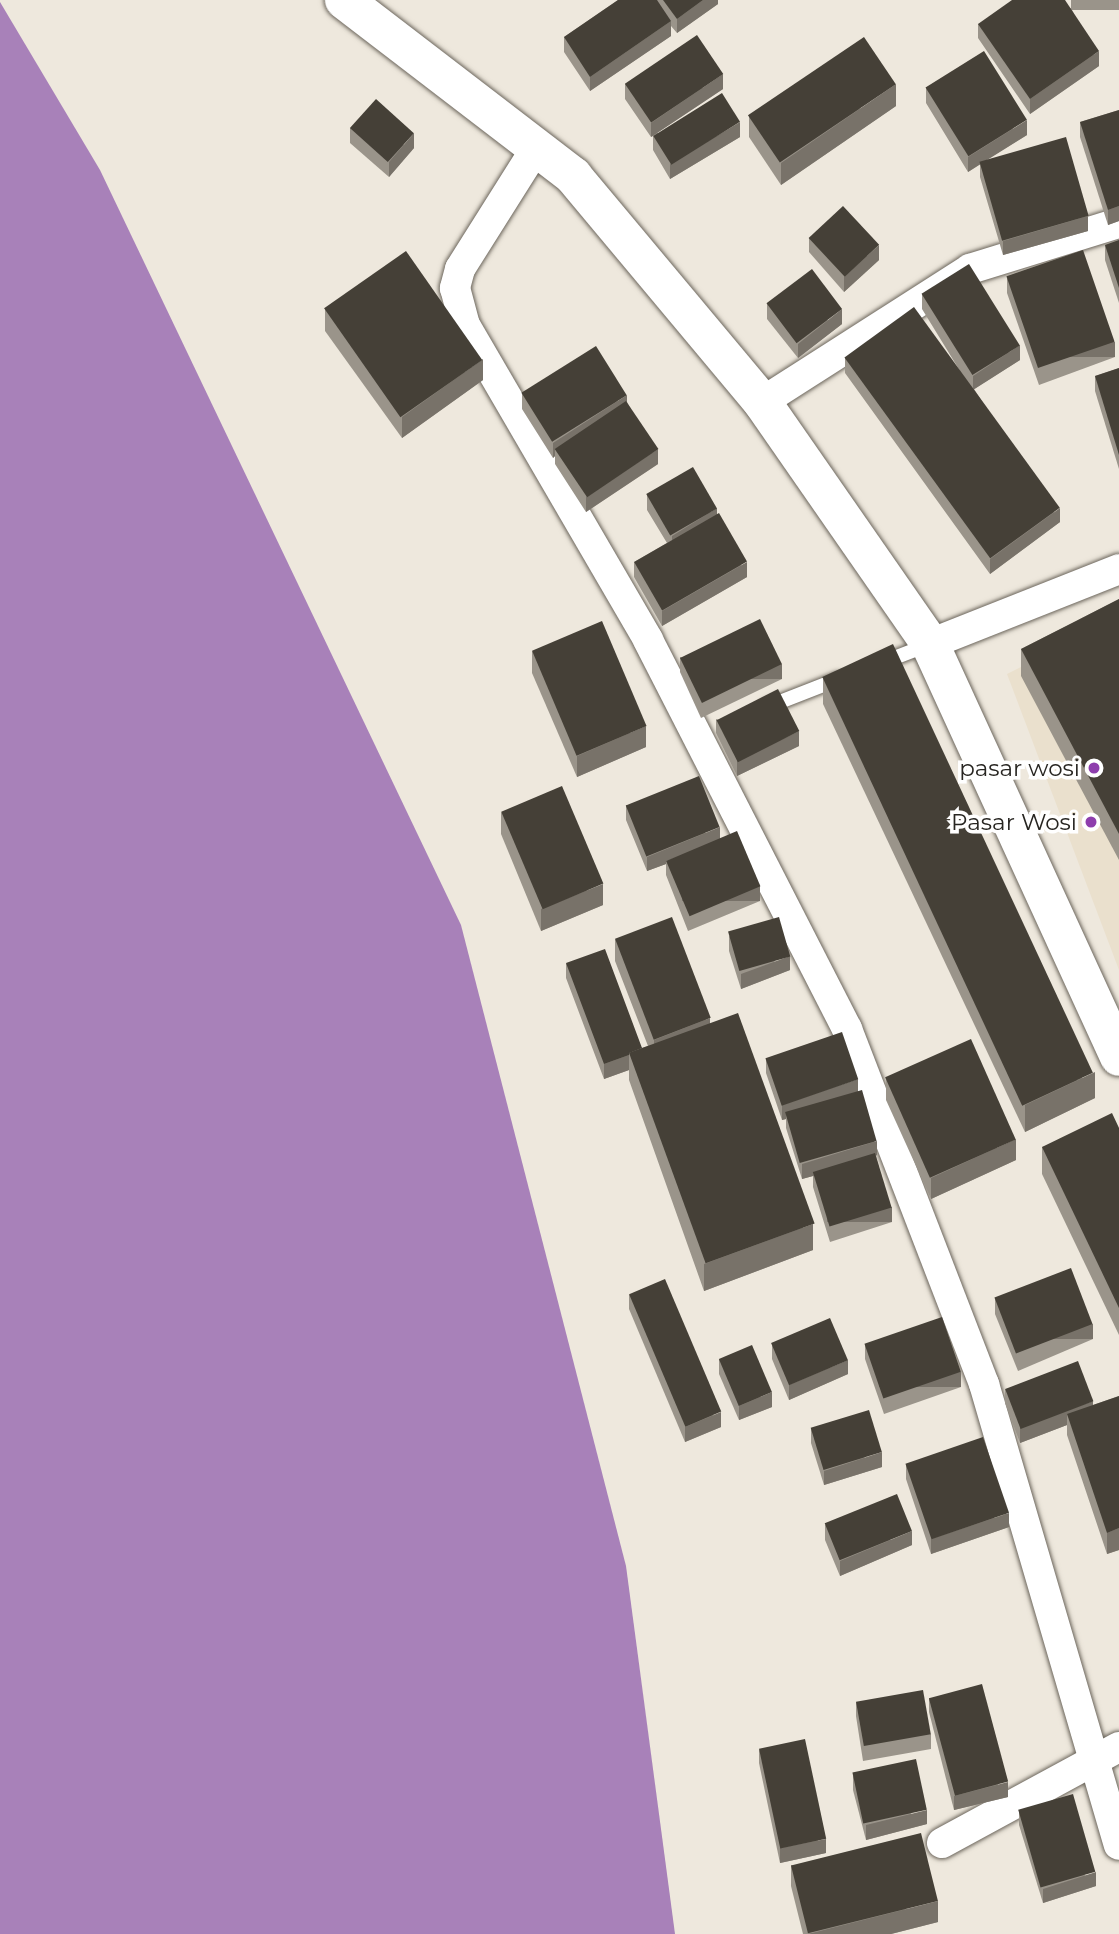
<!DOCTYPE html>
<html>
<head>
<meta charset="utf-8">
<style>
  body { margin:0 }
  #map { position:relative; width:1119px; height:1934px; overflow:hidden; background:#eee8dd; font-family:Montserrat,sans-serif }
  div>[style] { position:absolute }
  .built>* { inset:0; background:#eae0cd }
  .water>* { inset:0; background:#a881b9 }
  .roads { filter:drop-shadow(0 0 2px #6b655b) drop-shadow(0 0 2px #6b655b) }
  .lane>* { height:14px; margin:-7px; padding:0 7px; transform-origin:7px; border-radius:7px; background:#fff }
  .street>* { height:30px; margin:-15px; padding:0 15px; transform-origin:15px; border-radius:15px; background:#fff }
  .secondary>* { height:38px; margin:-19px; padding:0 19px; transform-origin:19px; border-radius:19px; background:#fff }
  .wall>* { inset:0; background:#9a948a }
  .shaded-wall>* { inset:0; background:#787269; transform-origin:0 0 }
  .building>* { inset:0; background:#454037; transform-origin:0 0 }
  .dots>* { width:19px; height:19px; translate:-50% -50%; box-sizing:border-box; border:4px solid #fff; border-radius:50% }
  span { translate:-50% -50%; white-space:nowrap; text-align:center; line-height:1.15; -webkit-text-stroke:7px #fff; paint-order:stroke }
  .poi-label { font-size:23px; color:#272521 }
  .right { translate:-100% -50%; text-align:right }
</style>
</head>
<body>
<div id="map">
  <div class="built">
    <i style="clip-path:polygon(1119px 617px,1119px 970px,1007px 674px)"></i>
  </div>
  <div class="water">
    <i style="clip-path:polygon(0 2px,100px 170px,461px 925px,626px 1566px,675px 1934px,0 1934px)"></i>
  </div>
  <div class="roads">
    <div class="lane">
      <i style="left:881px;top:663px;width:50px;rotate:-21deg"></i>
      <i style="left:767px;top:707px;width:77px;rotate:-21.3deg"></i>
    </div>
    <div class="street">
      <i style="left:538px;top:145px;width:146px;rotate:122.2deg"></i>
      <i style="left:460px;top:269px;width:20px;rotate:105deg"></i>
      <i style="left:455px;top:288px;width:38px;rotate:75deg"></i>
      <i style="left:465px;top:325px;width:364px;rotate:59.8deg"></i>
      <i style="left:648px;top:640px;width:437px;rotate:62.9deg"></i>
      <i style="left:847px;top:1029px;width:381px;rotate:68.9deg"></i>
      <i style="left:984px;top:1384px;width:480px;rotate:73.7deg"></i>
      <i style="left:762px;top:402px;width:247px;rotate:-32.6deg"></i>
      <i style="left:970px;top:269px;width:156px;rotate:-17.2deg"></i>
      <i style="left:930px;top:644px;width:203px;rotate:-21.6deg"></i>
      <i style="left:942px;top:1843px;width:201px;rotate:-28.5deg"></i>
    </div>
    <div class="secondary">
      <i style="left:344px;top:0;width:289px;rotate:37.5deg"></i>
      <i style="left:573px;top:176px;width:295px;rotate:50.1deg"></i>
      <i style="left:762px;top:402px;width:295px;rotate:55.2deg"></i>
      <i style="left:930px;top:644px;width:454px;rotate:65.4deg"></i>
    </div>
  </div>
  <div class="wall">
    <i style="clip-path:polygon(618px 0,718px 0,718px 4px,677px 33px,671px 26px,671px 36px,590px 91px,564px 52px,564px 37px)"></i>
    <i style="clip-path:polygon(1071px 0,1119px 0,1119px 10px,1072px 10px,1099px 66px,1030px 114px,978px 38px,978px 24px,1071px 8px)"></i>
    <i style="clip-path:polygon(625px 84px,723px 89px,657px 133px,740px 137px,670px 179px,653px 150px,653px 136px,651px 137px,625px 99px)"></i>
    <i style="clip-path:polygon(926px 88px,1027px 135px,986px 160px,1088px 231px,1003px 255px,980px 177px,980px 164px,968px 172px,926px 103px)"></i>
    <i style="clip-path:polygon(896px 106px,781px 185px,749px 137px,749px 116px)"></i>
    <i style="clip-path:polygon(1119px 110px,1119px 221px,1108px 225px,1080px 137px,1080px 122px)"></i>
    <i style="clip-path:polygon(350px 128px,414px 148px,389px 177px,350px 143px)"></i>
    <i style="clip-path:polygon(809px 238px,879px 260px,844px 292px,809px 252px)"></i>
    <i style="clip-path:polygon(1119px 240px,1119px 303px,1105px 260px,1105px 245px)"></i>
    <i style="clip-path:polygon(1007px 278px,1115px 357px,1039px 385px,1007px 293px)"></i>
    <i style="clip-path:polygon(922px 294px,1020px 360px,974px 389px,1060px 522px,990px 574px,845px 373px,845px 358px,960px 371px,922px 309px)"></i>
    <i style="clip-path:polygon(767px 304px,842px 324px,798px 358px,767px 319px)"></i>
    <i style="clip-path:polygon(325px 309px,483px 380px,402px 438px,325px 331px)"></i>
    <i style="clip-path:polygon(1119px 368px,1119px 469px,1095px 391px,1095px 376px)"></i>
    <i style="clip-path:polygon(522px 394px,627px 402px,658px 464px,586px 512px,555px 464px,555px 456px,553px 458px,522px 409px)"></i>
    <i style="clip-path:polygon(647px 495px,717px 514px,747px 577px,662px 626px,634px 577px,634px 562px,667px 543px,647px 510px)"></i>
    <i style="clip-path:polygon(1119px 599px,1119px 860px,1021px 676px,1021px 649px)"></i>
    <i style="clip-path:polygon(532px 651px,646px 747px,577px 777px,532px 673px)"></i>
    <i style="clip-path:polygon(680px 657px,782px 679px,701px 718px,680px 672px)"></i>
    <i style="clip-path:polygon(823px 678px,1095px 1098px,1025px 1132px,823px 704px)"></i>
    <i style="clip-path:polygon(716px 719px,799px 746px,737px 776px,716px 733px)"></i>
    <i style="clip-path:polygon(626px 805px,720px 838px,760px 901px,688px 931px,666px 875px,666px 864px,647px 871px,626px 820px)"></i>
    <i style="clip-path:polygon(501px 812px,603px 905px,541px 931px,501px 834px)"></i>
    <i style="clip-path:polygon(729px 936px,790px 970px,741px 989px,729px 951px)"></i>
    <i style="clip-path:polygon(615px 939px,710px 1023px,813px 1250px,704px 1291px,629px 1080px,629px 1070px,604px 1079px,566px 978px,566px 963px,642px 1048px,648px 1046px,615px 961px)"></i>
    <i style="clip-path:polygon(766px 1059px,858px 1091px,877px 1155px,876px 1156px,892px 1222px,830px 1242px,813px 1187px,813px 1176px,802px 1179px,786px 1128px,786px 1119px,782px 1120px,766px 1073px)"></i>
    <i style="clip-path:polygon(886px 1079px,1016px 1160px,931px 1199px,886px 1100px)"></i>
    <i style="clip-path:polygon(1119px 1128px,1119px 1335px,1042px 1174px,1042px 1147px)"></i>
    <i style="clip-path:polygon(629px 1294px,721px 1427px,685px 1442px,629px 1309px)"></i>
    <i style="clip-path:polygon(995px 1299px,1093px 1339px,1018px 1371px,995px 1314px)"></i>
    <i style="clip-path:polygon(865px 1344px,961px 1387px,884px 1414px,865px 1359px)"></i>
    <i style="clip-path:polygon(772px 1345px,848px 1374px,789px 1400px,772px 1359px)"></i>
    <i style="clip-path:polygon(719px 1359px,772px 1407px,739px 1420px,719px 1374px)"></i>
    <i style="clip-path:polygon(1005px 1389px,1093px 1405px,1119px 1396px,1119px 1550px,1107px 1554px,1067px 1435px,1067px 1425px,1020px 1443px,1005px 1403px)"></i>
    <i style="clip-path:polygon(811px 1428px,882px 1467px,824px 1485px,811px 1443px)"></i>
    <i style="clip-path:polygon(906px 1464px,1009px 1527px,931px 1554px,906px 1479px)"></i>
    <i style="clip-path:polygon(825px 1525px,912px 1545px,840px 1576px,825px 1540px)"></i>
    <i style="clip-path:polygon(929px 1698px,1008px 1797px,954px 1810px,929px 1712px)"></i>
    <i style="clip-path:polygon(856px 1702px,931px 1734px,931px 1749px,863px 1761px,856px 1716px)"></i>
    <i style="clip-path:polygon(759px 1749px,826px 1853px,780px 1863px,759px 1763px)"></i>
    <i style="clip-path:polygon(853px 1775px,927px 1824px,866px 1840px,853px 1790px)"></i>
    <i style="clip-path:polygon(1019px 1811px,1096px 1886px,1043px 1903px,1019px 1825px)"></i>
    <i style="clip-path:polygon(791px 1865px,938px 1922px,891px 1934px,803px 1934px,791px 1886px)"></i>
  </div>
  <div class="shaded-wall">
    <i style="clip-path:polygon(703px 0,718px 0,718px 4px,677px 33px,677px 19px)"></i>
    <i style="clip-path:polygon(671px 21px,671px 36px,590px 91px,590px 77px)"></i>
    <i style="clip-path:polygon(1099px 51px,1099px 66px,1030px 114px,1030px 99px)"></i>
    <i style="clip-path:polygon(723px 74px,723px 89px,651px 137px,651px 123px)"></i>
    <i style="clip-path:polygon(896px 84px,896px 106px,781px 185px,781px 163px)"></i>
    <i style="clip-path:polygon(1027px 120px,1027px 135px,968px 172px,968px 157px)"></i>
    <i style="clip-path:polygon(740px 122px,740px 137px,670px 179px,670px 164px)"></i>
    <i style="clip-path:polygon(414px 133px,414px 148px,389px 177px,389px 162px)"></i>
    <i style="clip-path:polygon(1119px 206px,1119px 221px,1108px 225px,1108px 210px)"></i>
    <i style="clip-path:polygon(1088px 216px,1088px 231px,1003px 255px,1003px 241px)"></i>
    <i style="clip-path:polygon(879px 245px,879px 260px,844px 292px,844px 277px)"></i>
    <i style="clip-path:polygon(842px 309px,842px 324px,798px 358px,798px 344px)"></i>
    <i style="left:1115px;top:342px;width:15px;height:81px;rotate:90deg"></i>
    <i style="clip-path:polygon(1020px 345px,1020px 360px,973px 390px,973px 376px)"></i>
    <i style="clip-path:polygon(483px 359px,483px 380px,402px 438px,402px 417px)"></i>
    <i style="clip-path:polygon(627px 395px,627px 409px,555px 449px,555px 456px,553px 458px,553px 443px)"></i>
    <i style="clip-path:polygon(658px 449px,658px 464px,586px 512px,586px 497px)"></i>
    <i style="clip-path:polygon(717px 508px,717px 523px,672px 550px,672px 536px)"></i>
    <i style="clip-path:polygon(1060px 508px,1060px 522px,990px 574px,990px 559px)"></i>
    <i style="clip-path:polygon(747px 562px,747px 577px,662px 626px,662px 611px)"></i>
    <i style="left:782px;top:664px;width:15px;height:90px;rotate:90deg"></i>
    <i style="clip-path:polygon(646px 726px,646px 747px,577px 777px,577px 756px)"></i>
    <i style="clip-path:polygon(799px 731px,799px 746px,737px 776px,737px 761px)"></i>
    <i style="clip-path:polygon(720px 827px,720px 842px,666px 861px,666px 864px,647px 871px,647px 857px)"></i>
    <i style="clip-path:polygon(603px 884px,603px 905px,541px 931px,541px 909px)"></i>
    <i style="left:760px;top:886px;width:15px;height:78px;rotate:90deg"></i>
    <i style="clip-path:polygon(790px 956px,790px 970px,741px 989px,741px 974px)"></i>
    <i style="clip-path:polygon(710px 1018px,710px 1040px,654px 1061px,654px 1040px)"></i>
    <i style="clip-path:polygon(629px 1055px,629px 1070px,604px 1079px,604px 1064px)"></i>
    <i style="clip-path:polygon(1095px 1072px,1095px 1098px,1025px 1132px,1025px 1105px)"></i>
    <i style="clip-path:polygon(858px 1079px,858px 1094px,786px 1114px,786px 1119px,782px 1120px,782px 1105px)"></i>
    <i style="clip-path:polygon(1016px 1139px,1016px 1160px,931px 1199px,931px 1178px)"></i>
    <i style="clip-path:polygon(877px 1141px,877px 1155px,813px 1176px,813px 1173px,813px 1176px,802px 1179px,802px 1164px)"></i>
    <i style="left:892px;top:1207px;width:15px;height:65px;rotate:90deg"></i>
    <i style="clip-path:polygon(813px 1224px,813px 1250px,704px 1291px,704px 1264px)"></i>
    <i style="left:1093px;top:1324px;width:15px;height:82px;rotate:90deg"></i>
    <i style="clip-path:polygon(848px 1360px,848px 1374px,789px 1400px,789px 1385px)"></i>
    <i style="left:961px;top:1372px;width:15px;height:82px;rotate:90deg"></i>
    <i style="clip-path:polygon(772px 1392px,772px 1407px,739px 1420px,739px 1406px)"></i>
    <i style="clip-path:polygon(1093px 1401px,1093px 1415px,1067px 1414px,1067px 1425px,1020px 1443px,1020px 1428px)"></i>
    <i style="clip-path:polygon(721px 1412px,721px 1427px,685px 1442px,685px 1427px)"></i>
    <i style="clip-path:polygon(882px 1452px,882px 1467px,824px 1485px,824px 1471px)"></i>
    <i style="clip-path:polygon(1009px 1513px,1009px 1527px,931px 1554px,931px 1539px)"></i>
    <i style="clip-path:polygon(1119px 1528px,1119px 1550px,1107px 1554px,1107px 1533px)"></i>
    <i style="clip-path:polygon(912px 1531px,912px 1545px,840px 1576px,840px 1561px)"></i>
    <i style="clip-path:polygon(1008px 1782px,1008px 1797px,954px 1810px,954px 1796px)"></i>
    <i style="clip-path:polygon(927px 1810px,927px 1824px,866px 1840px,866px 1825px)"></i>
    <i style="clip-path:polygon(826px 1839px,826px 1853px,780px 1863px,780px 1848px)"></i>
    <i style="clip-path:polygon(1096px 1872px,1096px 1886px,1043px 1903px,1043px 1889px)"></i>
    <i style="clip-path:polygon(938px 1901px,938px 1922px,891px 1934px,808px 1934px)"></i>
  </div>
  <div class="building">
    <i style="clip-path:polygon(618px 0,657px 0,671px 21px,590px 77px,564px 37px)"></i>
    <i style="clip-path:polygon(663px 0,703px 0,677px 19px)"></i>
    <i style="clip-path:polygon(1012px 0,1065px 0,1099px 51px,1030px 99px,978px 24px)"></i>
    <i style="left:697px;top:35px;width:47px;height:87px;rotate:56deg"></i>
    <i style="left:864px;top:37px;width:57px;height:140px;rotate:56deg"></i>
    <i style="left:984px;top:51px;width:81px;height:69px;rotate:58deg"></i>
    <i style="left:722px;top:93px;width:34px;height:81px;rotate:58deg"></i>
    <i style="left:376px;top:99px;width:51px;height:39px;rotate:42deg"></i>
    <i style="clip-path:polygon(1119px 110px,1119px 206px,1108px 210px,1080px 122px)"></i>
    <i style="left:1066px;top:137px;width:82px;height:90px;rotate:74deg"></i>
    <i style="left:843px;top:206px;width:53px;height:47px;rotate:47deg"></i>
    <i style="clip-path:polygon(1119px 240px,1119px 288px,1105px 245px)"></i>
    <i style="left:1083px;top:250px;width:97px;height:81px;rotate:71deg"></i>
    <i style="left:406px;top:251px;width:133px;height:100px;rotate:55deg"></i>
    <i style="left:969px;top:264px;width:96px;height:56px;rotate:58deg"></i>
    <i style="left:812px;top:269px;width:50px;height:57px;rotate:53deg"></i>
    <i style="left:914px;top:307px;width:248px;height:86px;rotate:54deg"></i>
    <i style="left:596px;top:346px;width:58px;height:88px;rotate:58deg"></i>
    <i style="clip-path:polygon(1119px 368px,1119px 455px,1095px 376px)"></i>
    <i style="left:626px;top:401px;width:58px;height:86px;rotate:56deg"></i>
    <i style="left:693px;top:467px;width:48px;height:54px;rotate:60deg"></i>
    <i style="left:719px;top:513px;width:56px;height:98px;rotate:60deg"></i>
    <i style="clip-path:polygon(1119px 599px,1119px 834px,1021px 649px)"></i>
    <i style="left:760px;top:619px;width:50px;height:89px;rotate:64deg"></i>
    <i style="left:602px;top:621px;width:114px;height:76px;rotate:67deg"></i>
    <i style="left:893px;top:644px;width:473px;height:78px;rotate:65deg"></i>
    <i style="left:778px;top:689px;width:47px;height:69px;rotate:63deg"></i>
    <i style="left:699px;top:776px;width:55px;height:79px;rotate:68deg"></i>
    <i style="left:562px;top:786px;width:106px;height:66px;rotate:67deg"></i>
    <i style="left:737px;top:831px;width:60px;height:77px;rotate:67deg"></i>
    <i style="left:672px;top:917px;width:108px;height:61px;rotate:69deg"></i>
    <i style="left:779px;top:917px;width:41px;height:53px;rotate:74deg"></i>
    <i style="clip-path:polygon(605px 949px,642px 1048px,629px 1053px,629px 1055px,604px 1064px,566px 963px)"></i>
    <i style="left:738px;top:1013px;width:224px;height:116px;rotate:70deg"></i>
    <i style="left:842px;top:1032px;width:50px;height:81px;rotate:71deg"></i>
    <i style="left:971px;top:1039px;width:110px;height:94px;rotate:66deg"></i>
    <i style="left:862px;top:1090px;width:53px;height:80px;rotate:74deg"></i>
    <i style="clip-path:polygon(1112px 1113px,1119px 1128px,1119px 1308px,1042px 1147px)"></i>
    <i style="left:875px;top:1153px;width:57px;height:65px;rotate:73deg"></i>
    <i style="left:1071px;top:1268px;width:60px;height:82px;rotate:69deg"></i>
    <i style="left:665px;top:1279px;width:144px;height:39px;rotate:67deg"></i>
    <i style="left:942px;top:1317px;width:58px;height:82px;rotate:71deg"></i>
    <i style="left:830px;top:1318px;width:46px;height:64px;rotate:67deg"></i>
    <i style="left:752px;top:1345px;width:51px;height:36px;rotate:67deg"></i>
    <i style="left:1078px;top:1361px;width:43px;height:78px;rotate:69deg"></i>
    <i style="clip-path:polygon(1119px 1396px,1119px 1528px,1107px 1533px,1067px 1414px)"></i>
    <i style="left:869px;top:1410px;width:44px;height:61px;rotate:73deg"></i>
    <i style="left:983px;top:1437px;width:80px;height:82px;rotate:71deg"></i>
    <i style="left:897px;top:1494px;width:40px;height:78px;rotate:68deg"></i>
    <i style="left:982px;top:1684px;width:101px;height:55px;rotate:75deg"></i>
    <i style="left:923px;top:1690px;width:45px;height:68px;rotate:80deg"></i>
    <i style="left:805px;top:1739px;width:102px;height:47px;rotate:78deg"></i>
    <i style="left:916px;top:1759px;width:52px;height:65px;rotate:78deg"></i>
    <i style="left:1073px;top:1794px;width:81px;height:57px;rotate:74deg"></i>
    <i style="left:921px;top:1833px;width:70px;height:134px;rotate:76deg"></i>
  </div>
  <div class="dots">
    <i style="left:1094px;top:768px;background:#8e3ead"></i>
    <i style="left:1091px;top:822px;background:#8e3ead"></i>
  </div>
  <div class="poi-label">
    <span class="right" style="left:1080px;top:768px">pasar wosi</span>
    <span class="right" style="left:1077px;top:822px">Pasar Wosi</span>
  </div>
</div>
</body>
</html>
